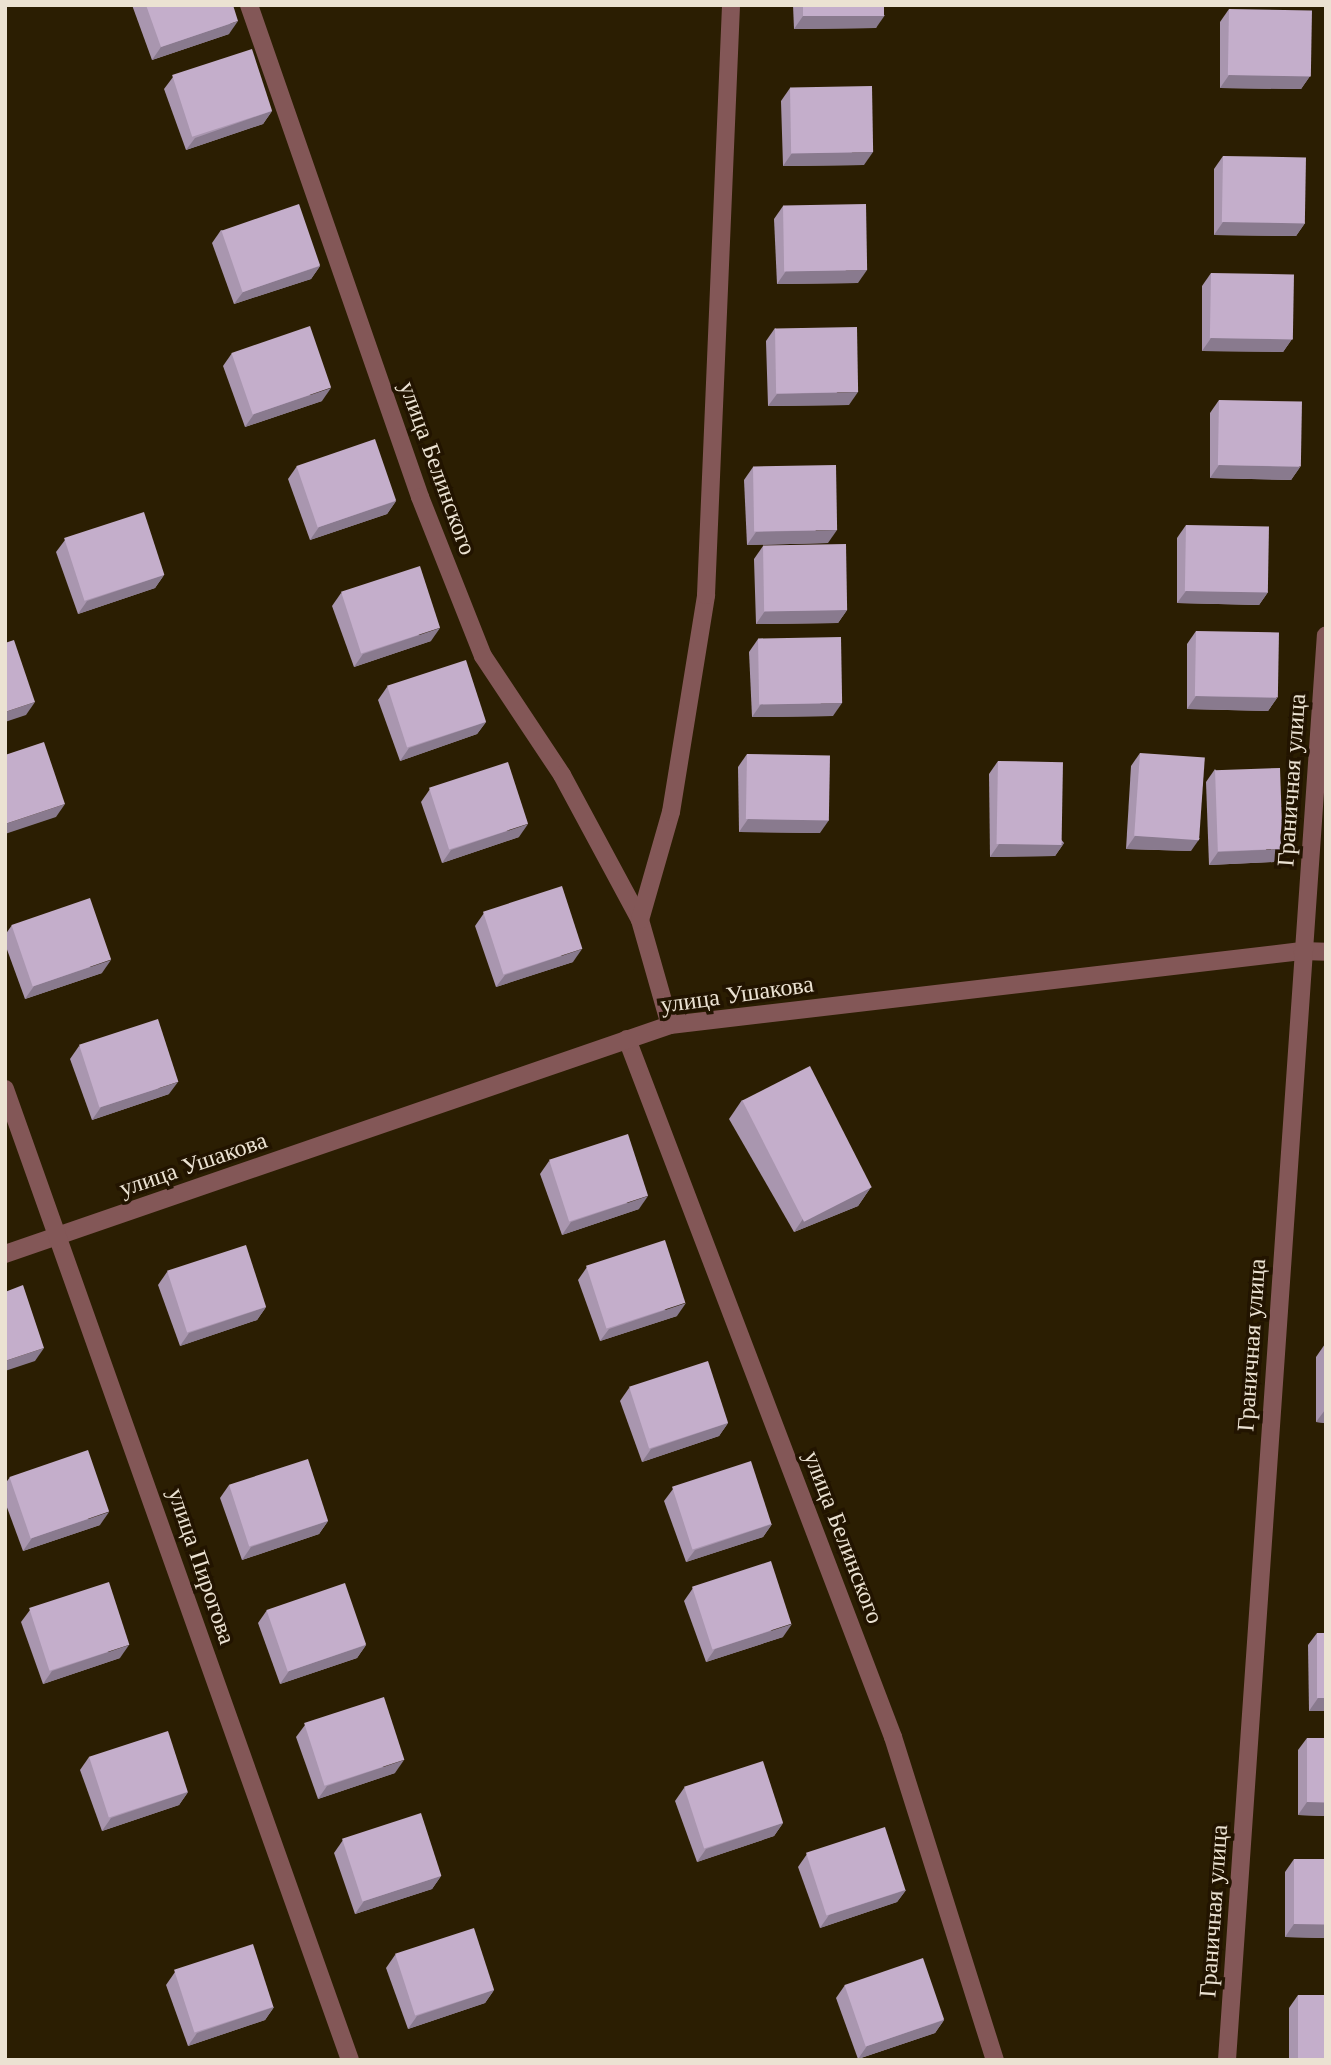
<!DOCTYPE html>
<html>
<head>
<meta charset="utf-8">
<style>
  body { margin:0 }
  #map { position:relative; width:1331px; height:2065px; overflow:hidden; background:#2b1e02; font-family:"Libre Baskerville",serif }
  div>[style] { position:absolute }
  .minor>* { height:18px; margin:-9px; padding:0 9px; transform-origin:9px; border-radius:9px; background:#835757 }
  .tertiary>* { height:18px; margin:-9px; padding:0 9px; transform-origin:9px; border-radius:9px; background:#835757 }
  .wall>* { inset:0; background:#a996af }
  .shaded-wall>* { inset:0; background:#897a8e }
  .building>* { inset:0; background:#c4aecb; transform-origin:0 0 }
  span { translate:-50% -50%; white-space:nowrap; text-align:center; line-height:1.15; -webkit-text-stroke:7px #221400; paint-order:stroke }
  .street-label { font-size:24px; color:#ebe2d2 }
  .frame { position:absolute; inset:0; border:7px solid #ebe2d2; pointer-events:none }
</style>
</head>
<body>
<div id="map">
  <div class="minor">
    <i style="left:249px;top:5px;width:521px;rotate:70.83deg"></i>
    <i style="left:420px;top:497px;width:171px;rotate:68.4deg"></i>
    <i style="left:483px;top:656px;width:143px;rotate:56.4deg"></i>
    <i style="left:562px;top:775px;width:165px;rotate:61.7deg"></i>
    <i style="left:640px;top:920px;width:109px;rotate:74.1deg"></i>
    <i style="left:640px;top:920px;width:112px;rotate:-74deg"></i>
    <i style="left:671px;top:812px;width:220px;rotate:-80.8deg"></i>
    <i style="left:706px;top:595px;width:591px;rotate:-87.57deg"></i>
    <i style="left:627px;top:1039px;width:747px;rotate:69.14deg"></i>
    <i style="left:893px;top:1737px;width:339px;rotate:72.5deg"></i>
    <i style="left:5px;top:1254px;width:703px;rotate:-19deg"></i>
    <i style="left:670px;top:1025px;width:636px;rotate:-6.68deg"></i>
    <i style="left:1302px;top:951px;width:24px;rotate:2deg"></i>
    <i style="left:1227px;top:2060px;width:1428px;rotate:-86.03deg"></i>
  </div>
  <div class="tertiary">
    <i style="left:5px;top:1089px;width:1030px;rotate:70.44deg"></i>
  </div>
  <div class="wall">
    <i style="clip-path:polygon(132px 5px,233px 5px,229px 34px,152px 60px)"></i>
    <i style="clip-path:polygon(793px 5px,884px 5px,876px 28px,794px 29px)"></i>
    <i style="clip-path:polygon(1229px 9px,1310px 76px,1301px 89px,1220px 88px,1220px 22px)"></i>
    <i style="clip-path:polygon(173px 77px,272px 111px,263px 124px,186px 150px,164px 89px)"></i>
    <i style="clip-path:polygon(790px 88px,864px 165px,783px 166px,781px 101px)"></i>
    <i style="clip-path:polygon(1223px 156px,1305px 223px,1296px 236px,1214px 235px,1214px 169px)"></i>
    <i style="clip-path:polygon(783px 206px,858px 283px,777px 284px,774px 219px)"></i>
    <i style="clip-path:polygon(221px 230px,320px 266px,311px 279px,234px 304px,212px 243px)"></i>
    <i style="clip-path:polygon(1211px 273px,1292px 339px,1283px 352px,1202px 351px,1202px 286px)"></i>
    <i style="clip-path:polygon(775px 328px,849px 405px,768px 406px,766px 341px)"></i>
    <i style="clip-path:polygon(232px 353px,322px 401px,245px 427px,223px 366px)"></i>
    <i style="clip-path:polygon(1219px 400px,1300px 467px,1291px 480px,1210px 478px,1210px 413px)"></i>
    <i style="clip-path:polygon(297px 466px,396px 501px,387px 514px,310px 540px,288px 479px)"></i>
    <i style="clip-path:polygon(753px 467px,828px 543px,747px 545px,744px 480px)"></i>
    <i style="clip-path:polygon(1186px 525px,1268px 592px,1259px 605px,1177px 603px,1177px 538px)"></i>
    <i style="clip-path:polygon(65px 540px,164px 575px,155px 588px,78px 614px,56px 552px)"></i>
    <i style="clip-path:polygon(763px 546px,847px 610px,838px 623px,756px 624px,754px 559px)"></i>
    <i style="clip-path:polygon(341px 593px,431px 641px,354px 667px,332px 606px)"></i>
    <i style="clip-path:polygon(1196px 631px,1277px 698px,1268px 711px,1187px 709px,1187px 644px)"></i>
    <i style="clip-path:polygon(758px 639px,833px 716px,752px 717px,749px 652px)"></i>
    <i style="clip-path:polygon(387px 687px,486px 722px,477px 734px,400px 761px,378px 700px)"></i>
    <i style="clip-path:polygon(1140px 753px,1191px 851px,1126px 849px,1131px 766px)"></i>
    <i style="clip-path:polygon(747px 754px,820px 833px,739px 832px,738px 767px)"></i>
    <i style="clip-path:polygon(998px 761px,1064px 843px,1055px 856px,990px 857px,989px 774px)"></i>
    <i style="clip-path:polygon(1215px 769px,1274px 862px,1209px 865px,1206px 782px)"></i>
    <i style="clip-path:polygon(430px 789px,519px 837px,442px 863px,421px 802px)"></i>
    <i style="clip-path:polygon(484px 913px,573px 962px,496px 987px,475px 926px)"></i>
    <i style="clip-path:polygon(12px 925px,102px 973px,25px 999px,5px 944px,5px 935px)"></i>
    <i style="clip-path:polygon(79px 1046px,169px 1094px,92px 1120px,70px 1059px)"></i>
    <i style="clip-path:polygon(742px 1100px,871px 1187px,858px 1206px,794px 1232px,729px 1119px)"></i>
    <i style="clip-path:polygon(549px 1161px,639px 1209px,562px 1235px,540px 1174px)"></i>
    <i style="clip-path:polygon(587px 1267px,677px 1316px,600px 1341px,578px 1280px)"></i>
    <i style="clip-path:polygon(167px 1272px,266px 1307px,257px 1320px,180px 1346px,158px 1285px)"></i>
    <i style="clip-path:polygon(1325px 1344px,1326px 1423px,1316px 1422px,1316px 1357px)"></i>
    <i style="clip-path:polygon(629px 1388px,728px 1423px,719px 1436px,642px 1462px,620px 1401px)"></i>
    <i style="clip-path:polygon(10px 1477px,100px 1525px,23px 1551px,5px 1502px,5px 1484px)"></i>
    <i style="clip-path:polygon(229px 1485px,328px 1521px,319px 1534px,242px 1560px,220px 1498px)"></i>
    <i style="clip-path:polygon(673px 1489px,772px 1524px,763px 1537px,686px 1562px,664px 1501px)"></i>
    <i style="clip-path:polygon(693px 1588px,783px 1637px,706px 1662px,684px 1601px)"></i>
    <i style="clip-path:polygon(30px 1610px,120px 1658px,43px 1684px,21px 1622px)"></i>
    <i style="clip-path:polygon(267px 1610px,366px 1645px,357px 1658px,280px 1684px,258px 1623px)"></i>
    <i style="clip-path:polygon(1317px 1633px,1326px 1633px,1326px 1711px,1309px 1711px,1308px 1645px)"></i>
    <i style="clip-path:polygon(305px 1725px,395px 1773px,318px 1799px,296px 1737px)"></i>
    <i style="clip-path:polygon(1307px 1738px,1326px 1738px,1326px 1816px,1298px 1815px,1298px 1750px)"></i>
    <i style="clip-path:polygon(89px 1757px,188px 1792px,179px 1805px,102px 1831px,80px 1770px)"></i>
    <i style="clip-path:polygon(684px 1788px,783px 1823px,774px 1836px,697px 1862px,675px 1801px)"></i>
    <i style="clip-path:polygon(343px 1840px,441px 1876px,432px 1889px,355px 1914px,334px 1853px)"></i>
    <i style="clip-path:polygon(807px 1854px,906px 1890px,897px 1902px,820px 1928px,798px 1867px)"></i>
    <i style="clip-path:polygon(1294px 1859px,1326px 1859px,1326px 1938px,1285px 1937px,1285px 1872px)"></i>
    <i style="clip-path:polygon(395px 1955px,494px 1990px,485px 2003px,408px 2029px,386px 1968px)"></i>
    <i style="clip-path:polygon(175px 1972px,274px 2007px,265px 2020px,188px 2046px,166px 1985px)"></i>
    <i style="clip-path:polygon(845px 1985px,944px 2020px,935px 2033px,858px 2059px,836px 1998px)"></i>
    <i style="clip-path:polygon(1298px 1995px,1326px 2060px,1289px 2060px,1289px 2008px)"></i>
  </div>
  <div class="shaded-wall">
    <i style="clip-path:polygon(885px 15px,876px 28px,794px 29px,803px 16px)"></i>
    <i style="clip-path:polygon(238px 21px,229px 34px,152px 60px,161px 47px)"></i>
    <i style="clip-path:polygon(1229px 75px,1310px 76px,1301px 89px,1220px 88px)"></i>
    <i style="clip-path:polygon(272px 111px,263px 124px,186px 150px,195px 138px)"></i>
    <i style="clip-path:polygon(873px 152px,864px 165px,783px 166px,792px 153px)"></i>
    <i style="clip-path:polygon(1223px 222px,1305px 223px,1296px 236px,1214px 235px)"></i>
    <i style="clip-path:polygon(320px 266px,311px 279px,234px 304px,243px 292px)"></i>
    <i style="clip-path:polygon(867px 270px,858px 283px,777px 284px,786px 271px)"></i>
    <i style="clip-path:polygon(1211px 338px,1292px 339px,1283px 352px,1202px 351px)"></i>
    <i style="clip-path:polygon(331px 388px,322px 401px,245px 427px,254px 414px)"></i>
    <i style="clip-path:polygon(858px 392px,849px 405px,768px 406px,777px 394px)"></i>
    <i style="clip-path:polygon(1219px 465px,1300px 467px,1291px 480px,1210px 478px)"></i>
    <i style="clip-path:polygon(396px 501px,387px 514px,310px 540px,319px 527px)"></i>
    <i style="clip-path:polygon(837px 530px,828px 543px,747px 545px,756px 532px)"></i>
    <i style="clip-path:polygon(164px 575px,155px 588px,78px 614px,87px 601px)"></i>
    <i style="clip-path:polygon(1186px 591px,1268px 592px,1259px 605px,1177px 603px)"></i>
    <i style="clip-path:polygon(847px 610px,838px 623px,756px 624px,765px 611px)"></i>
    <i style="clip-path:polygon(440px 628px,431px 641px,354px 667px,363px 654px)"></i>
    <i style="clip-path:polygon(1196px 696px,1277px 698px,1268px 711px,1187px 709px)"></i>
    <i style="clip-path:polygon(35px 702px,26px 715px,5px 722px,5px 712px)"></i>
    <i style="clip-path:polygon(842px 703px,833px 716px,752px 717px,761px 704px)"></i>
    <i style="clip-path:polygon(486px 722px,477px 734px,400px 761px,409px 748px)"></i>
    <i style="clip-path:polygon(65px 804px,56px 817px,5px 834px,5px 824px)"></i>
    <i style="clip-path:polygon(748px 819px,829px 820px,820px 833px,739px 832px)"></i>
    <i style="clip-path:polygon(528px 824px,519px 837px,442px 863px,451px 850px)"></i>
    <i style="clip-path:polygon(1135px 836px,1200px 838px,1191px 851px,1126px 849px)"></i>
    <i style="clip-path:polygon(1064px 843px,1055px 856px,990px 857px,999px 844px)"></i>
    <i style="clip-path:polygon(1283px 849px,1274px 862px,1209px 865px,1218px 852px)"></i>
    <i style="clip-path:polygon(582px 949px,573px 962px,496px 987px,505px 975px)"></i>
    <i style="clip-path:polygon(111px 960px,102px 973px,25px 999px,34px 986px)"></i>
    <i style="clip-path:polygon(178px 1082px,169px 1094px,92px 1120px,101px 1107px)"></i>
    <i style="clip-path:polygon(871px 1187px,858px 1206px,794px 1232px,807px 1213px)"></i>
    <i style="clip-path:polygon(648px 1196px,639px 1209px,562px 1235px,571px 1222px)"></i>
    <i style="clip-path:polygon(686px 1303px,677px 1316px,600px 1341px,609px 1329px)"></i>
    <i style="clip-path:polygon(266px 1307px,257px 1320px,180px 1346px,189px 1333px)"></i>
    <i style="clip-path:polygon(44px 1348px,35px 1361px,5px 1371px,5px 1361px)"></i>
    <i style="clip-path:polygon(1325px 1410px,1326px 1423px,1316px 1422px)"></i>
    <i style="clip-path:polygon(728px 1423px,719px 1436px,642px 1462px,651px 1449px)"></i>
    <i style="clip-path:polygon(109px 1512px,100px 1525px,23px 1551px,32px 1538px)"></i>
    <i style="clip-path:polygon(328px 1521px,319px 1534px,242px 1560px,251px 1547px)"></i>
    <i style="clip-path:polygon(772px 1524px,763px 1537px,686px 1562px,695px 1550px)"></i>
    <i style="clip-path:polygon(792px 1624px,783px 1637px,706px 1662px,715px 1649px)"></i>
    <i style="clip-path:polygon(129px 1645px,120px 1658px,43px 1684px,52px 1671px)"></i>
    <i style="clip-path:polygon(366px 1645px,357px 1658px,280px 1684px,289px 1671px)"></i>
    <i style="clip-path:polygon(1318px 1698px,1326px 1698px,1326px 1711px,1309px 1711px)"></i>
    <i style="clip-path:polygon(404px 1760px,395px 1773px,318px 1799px,327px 1786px)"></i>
    <i style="clip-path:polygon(188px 1792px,179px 1805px,102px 1831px,111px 1818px)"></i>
    <i style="clip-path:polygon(1307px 1802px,1326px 1803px,1326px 1816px,1298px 1815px)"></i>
    <i style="clip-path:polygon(783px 1823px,774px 1836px,697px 1862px,706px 1849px)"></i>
    <i style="clip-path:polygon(441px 1876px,432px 1889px,355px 1914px,364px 1901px)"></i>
    <i style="clip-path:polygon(906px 1890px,897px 1902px,820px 1928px,829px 1915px)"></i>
    <i style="clip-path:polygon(1294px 1924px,1326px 1925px,1326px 1938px,1285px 1937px)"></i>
    <i style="clip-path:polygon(494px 1990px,485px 2003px,408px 2029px,417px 2016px)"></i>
    <i style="clip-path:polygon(274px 2007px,265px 2020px,188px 2046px,197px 2033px)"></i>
    <i style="clip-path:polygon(944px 2020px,935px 2033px,858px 2059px,867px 2046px)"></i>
  </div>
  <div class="building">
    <i style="clip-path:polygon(146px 5px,233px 5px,238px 21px,161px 47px)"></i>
    <i style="left:803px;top:5px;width:81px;height:11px"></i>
    <i style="left:1229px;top:9px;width:83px;height:66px;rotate:1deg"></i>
    <i style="left:252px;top:49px;width:65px;height:84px;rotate:72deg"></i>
    <i style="left:872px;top:86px;width:66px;height:82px;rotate:89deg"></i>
    <i style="left:1223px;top:156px;width:83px;height:66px;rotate:1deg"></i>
    <i style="left:299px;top:204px;width:65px;height:82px;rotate:71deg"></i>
    <i style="left:866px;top:204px;width:66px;height:83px;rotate:89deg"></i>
    <i style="left:1211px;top:273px;width:83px;height:65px;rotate:1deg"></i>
    <i style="left:310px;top:326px;width:65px;height:83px;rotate:71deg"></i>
    <i style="left:857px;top:327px;width:65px;height:82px;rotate:89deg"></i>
    <i style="left:1219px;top:400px;width:83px;height:65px;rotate:1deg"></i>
    <i style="left:375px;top:439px;width:65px;height:83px;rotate:71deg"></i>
    <i style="left:836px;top:465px;width:65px;height:83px;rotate:89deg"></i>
    <i style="left:144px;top:512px;width:66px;height:84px;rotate:72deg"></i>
    <i style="left:1186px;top:525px;width:83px;height:66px;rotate:1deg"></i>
    <i style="left:846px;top:544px;width:66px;height:83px;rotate:89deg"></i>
    <i style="left:420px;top:566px;width:65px;height:83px;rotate:72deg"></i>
    <i style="left:1196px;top:631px;width:83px;height:65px;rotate:1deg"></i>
    <i style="left:841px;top:637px;width:66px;height:83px;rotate:89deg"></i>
    <i style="clip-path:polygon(14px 640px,35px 702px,5px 712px,5px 643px)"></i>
    <i style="left:466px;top:660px;width:65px;height:83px;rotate:72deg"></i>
    <i style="clip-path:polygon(44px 742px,65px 804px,5px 824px,5px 755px)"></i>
    <i style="left:1140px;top:753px;width:65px;height:83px;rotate:4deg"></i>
    <i style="left:747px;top:754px;width:83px;height:65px;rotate:1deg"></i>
    <i style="left:998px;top:761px;width:65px;height:83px;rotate:1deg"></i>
    <i style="left:508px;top:762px;width:65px;height:83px;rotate:72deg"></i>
    <i style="left:1280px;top:768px;width:81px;height:65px;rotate:88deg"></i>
    <i style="left:562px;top:886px;width:66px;height:83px;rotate:72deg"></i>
    <i style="left:90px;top:898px;width:65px;height:83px;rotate:71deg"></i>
    <i style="left:158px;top:1019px;width:66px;height:83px;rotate:72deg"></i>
    <i style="left:810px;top:1066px;width:136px;height:76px;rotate:63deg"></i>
    <i style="left:628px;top:1134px;width:65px;height:83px;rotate:72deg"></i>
    <i style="left:665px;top:1240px;width:66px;height:83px;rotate:72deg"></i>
    <i style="left:246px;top:1245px;width:65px;height:83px;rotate:72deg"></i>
    <i style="clip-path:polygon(23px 1285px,44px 1348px,5px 1361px,5px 1292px)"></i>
    <i style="left:1325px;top:1344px;width:1px;height:66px"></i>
    <i style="left:708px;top:1361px;width:65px;height:83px;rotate:72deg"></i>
    <i style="left:88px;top:1450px;width:65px;height:83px;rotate:71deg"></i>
    <i style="left:308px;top:1459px;width:65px;height:83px;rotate:72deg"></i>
    <i style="left:751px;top:1461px;width:66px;height:83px;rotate:72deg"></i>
    <i style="left:771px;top:1561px;width:66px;height:83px;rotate:72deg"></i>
    <i style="left:109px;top:1582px;width:66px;height:84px;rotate:72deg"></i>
    <i style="left:345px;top:1583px;width:65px;height:83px;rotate:71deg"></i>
    <i style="left:1317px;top:1633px;width:9px;height:65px"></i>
    <i style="left:384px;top:1697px;width:66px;height:84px;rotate:72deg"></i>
    <i style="left:168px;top:1731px;width:64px;height:83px;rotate:72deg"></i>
    <i style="left:1307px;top:1738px;width:19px;height:64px"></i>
    <i style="left:763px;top:1761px;width:65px;height:83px;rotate:72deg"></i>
    <i style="left:421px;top:1813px;width:66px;height:83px;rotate:72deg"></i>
    <i style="left:885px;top:1827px;width:66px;height:83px;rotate:72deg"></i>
    <i style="left:1294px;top:1859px;width:32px;height:65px"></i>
    <i style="left:474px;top:1928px;width:65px;height:83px;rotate:72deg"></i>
    <i style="left:253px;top:1944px;width:66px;height:83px;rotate:72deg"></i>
    <i style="left:923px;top:1958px;width:65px;height:83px;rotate:71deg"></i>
    <i style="left:1298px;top:1995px;width:28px;height:65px"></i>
  </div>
  <div class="street-label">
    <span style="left:438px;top:468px;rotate:70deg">улица Белинского</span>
    <span style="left:1291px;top:780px;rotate:-86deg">Граничная улица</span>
    <span style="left:737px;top:994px;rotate:-8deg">улица Ушакова</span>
    <span style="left:193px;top:1164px;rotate:-19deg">улица Ушакова</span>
    <span style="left:1251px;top:1345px;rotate:-86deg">Граничная улица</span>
    <span style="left:844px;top:1537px;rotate:69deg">улица Белинского</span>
    <span style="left:202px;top:1566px;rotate:71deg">улица Пирогова</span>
    <span style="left:1213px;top:1911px;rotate:-86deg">Граничная улица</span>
  </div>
  <div class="frame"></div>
</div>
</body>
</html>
